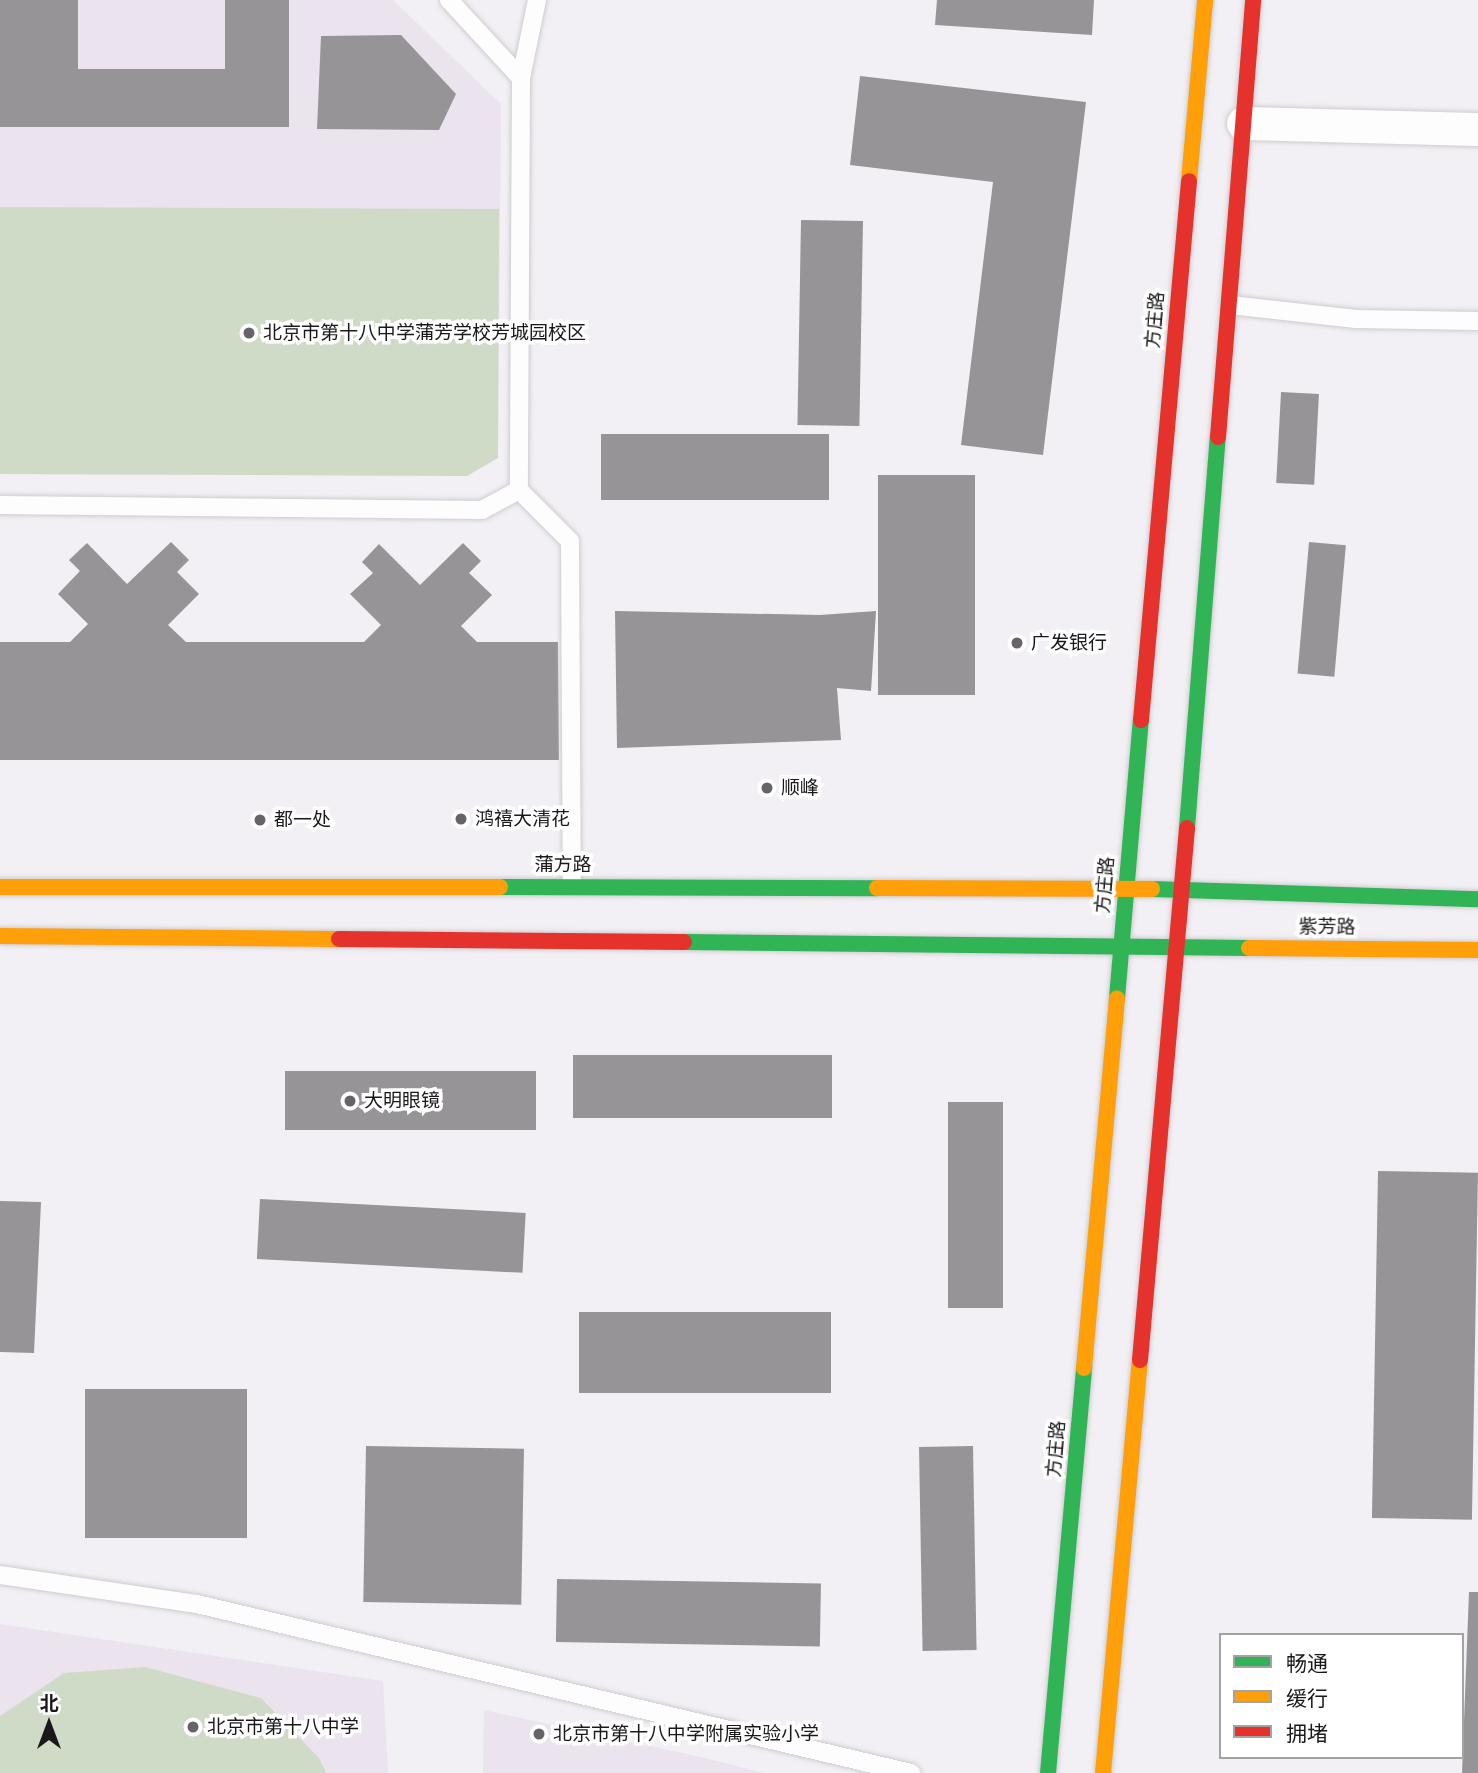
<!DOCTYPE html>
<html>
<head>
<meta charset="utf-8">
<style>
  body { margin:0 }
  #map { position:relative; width:1478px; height:1773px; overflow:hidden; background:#f3f0f5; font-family:"IBM Plex Serif","Noto Sans SC",serif }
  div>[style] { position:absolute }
  .built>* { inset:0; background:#ebe3ee }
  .green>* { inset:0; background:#d0dbc7 }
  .building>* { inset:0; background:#979498; transform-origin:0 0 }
  .roads { filter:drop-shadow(0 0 2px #cecccf) drop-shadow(0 0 2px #cecccf) }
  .lane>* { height:18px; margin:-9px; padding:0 9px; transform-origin:9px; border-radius:9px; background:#fdfdfe }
  .street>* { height:33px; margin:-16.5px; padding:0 16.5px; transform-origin:16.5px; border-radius:16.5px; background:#fdfdfe }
  .fast>* { height:16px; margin:-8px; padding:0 8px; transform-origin:8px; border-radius:8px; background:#30b455 }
  .slow>* { height:16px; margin:-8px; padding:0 8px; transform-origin:8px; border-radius:8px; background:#ff9f0a }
  .jam>* { height:16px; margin:-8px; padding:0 8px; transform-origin:8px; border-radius:8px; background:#e5322d }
  .dots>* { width:19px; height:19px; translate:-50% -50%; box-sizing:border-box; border:4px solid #fff; border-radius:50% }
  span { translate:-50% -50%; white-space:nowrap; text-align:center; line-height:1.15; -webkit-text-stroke:7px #fff; paint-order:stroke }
  .street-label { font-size:19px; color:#1a181a }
  .poi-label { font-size:19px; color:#1a181a }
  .left { translate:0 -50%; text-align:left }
  .legend { position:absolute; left:1219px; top:1633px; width:245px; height:126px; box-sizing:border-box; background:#fff; border:2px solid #a3a3a3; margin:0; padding:9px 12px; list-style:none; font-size:21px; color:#1a181a }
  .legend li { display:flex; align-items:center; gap:14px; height:35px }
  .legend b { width:35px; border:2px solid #a3a3a3 }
  .north { position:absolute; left:14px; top:1689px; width:70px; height:70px; -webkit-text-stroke:5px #fff; paint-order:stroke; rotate:0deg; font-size:19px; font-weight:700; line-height:28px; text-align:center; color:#1a181a }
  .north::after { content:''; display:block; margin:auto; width:24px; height:32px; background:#1a181a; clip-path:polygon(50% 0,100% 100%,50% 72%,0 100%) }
</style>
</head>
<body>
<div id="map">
  <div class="built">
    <i style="clip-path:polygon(0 0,393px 0,501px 104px,498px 458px,467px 476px,0 474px)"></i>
    <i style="clip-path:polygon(0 1624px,383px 1681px,388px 1773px,0 1773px)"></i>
    <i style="clip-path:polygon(484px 1710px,705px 1758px,764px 1773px,483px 1773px)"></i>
  </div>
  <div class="green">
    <i style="clip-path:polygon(0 207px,499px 209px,498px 458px,467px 476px,0 474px)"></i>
    <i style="clip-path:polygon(145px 1667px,261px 1698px,319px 1758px,326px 1773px,0 1773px,0 1716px,64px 1673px)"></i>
  </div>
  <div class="building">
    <i style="clip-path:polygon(0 0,78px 0,78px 69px,225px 69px,225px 0,289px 0,289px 127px,0 127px)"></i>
    <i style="clip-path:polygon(937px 0,1094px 0,1092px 35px,935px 25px)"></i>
    <i style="clip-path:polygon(401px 35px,456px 94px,439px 130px,317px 129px,321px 36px)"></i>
    <i style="clip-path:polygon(860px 76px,1086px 102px,1043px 455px,961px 445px,993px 182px,850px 165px)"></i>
    <i style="left:801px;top:220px;width:62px;height:205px;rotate:1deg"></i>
    <i style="left:1281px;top:392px;width:38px;height:91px;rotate:3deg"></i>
    <i style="left:829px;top:434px;width:66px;height:228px;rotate:90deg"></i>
    <i style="left:878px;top:475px;width:97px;height:220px"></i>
    <i style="clip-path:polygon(171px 542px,189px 560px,177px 572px,199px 594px,168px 625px,186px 642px,364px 642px,381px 625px,350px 594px,373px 573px,362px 562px,379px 544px,420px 585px,463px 543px,481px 561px,469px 573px,492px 595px,461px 626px,477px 642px,558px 642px,559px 760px,0 760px,0 642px,70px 642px,88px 624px,58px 594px,80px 571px,69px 560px,87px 543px,127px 584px)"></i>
    <i style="left:1309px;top:542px;width:37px;height:132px;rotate:5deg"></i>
    <i style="clip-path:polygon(615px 611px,820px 615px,876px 611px,871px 691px,837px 688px,841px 740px,617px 748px)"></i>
    <i style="left:573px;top:1055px;width:259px;height:63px"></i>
    <i style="left:285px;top:1071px;width:251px;height:59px"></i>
    <i style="left:948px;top:1102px;width:55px;height:206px"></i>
    <i style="left:1378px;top:1171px;width:100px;height:347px;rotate:1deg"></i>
    <i style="left:260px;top:1199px;width:266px;height:60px;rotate:3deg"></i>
    <i style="clip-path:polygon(0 1201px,41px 1202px,34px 1353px,0 1352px)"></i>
    <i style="left:831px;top:1312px;width:81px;height:252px;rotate:90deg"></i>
    <i style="left:85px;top:1389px;width:162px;height:149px"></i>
    <i style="left:366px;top:1446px;width:158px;height:156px;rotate:1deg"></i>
    <i style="left:973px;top:1446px;width:204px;height:54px;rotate:89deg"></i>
    <i style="left:557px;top:1579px;width:264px;height:63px;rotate:1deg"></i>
    <i style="clip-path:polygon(1469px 1592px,1478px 1592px,1478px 1773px,1462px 1773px)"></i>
  </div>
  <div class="roads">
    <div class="lane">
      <i style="left:449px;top:0;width:106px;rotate:47.3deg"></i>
      <i style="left:537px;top:0;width:80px;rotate:101.6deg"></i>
      <i style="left:521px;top:78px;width:412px;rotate:90.3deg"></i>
      <i style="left:519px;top:490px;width:72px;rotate:45deg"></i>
      <i style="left:570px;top:541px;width:345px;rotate:89.7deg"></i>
      <i style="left:1230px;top:305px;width:127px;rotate:6.3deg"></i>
      <i style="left:1356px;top:319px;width:122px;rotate:0.9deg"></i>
      <i style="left:0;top:505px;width:482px;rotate:0.6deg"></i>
      <i style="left:482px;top:510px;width:42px;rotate:-28.4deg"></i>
      <i style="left:0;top:1575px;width:199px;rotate:8.4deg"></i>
      <i style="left:197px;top:1604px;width:734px;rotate:13.32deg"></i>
    </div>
    <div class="street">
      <i style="left:1243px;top:123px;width:235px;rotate:1.5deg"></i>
    </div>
    <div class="fast">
      <i style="left:1187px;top:828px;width:392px;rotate:-85.5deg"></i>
      <i style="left:500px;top:887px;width:377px;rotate:0.2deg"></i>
      <i style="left:1152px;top:889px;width:326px;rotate:1.8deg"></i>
      <i style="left:684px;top:942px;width:565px;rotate:0.61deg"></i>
      <i style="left:1117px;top:998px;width:279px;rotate:-85.1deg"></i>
      <i style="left:1048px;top:1773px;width:407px;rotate:-84.9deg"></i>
    </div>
    <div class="slow">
      <i style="left:1189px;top:181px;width:182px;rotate:-84.9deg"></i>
      <i style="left:0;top:887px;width:500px"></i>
      <i style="left:877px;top:888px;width:275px;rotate:0.2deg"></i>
      <i style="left:0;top:936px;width:339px;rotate:0.5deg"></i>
      <i style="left:1249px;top:948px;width:229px;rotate:0.5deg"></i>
      <i style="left:1084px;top:1368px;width:371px;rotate:-84.9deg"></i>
      <i style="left:1103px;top:1773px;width:415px;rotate:-84.9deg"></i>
    </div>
    <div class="jam">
      <i style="left:1218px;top:437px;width:438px;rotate:-85.4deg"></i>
      <i style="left:1141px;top:720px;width:541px;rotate:-84.91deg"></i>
      <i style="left:339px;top:939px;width:345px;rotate:0.5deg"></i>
      <i style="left:1140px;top:1360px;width:534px;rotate:-84.95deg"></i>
    </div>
  </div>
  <div class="dots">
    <i style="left:249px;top:333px;background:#666467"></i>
    <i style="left:1017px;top:643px;background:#666467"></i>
    <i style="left:767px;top:788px;background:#666467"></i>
    <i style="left:461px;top:819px;background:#666467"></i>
    <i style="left:260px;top:820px;background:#666467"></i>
    <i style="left:350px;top:1101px;background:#666467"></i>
    <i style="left:193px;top:1727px;background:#666467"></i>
    <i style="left:539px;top:1734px;background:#666467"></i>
  </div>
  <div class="street-label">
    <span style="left:1155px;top:320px;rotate:-85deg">方庄路</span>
    <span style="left:563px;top:865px">蒲方路</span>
    <span style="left:1105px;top:885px;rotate:-85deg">方庄路</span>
    <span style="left:1327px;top:927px;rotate:1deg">紫芳路</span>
    <span style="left:1056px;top:1449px;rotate:-85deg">方庄路</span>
  </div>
  <div class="poi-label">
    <span class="left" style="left:263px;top:333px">北京市第十八中学蒲芳学校芳城园校区</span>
    <span class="left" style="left:1031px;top:643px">广发银行</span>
    <span class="left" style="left:781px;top:788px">顺峰</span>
    <span class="left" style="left:475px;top:819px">鸿禧大清花</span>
    <span class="left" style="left:274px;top:820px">都一处</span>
    <span class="left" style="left:364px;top:1101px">大明眼镜</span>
    <span class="left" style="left:207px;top:1727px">北京市第十八中学</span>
    <span class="left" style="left:553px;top:1734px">北京市第十八中学附属实验小学</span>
  </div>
  <ul class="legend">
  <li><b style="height:9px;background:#30b455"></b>畅通</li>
  <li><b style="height:9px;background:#ff9f0a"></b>缓行</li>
  <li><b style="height:9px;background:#e5322d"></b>拥堵</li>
  </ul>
  <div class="north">北</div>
</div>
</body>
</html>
